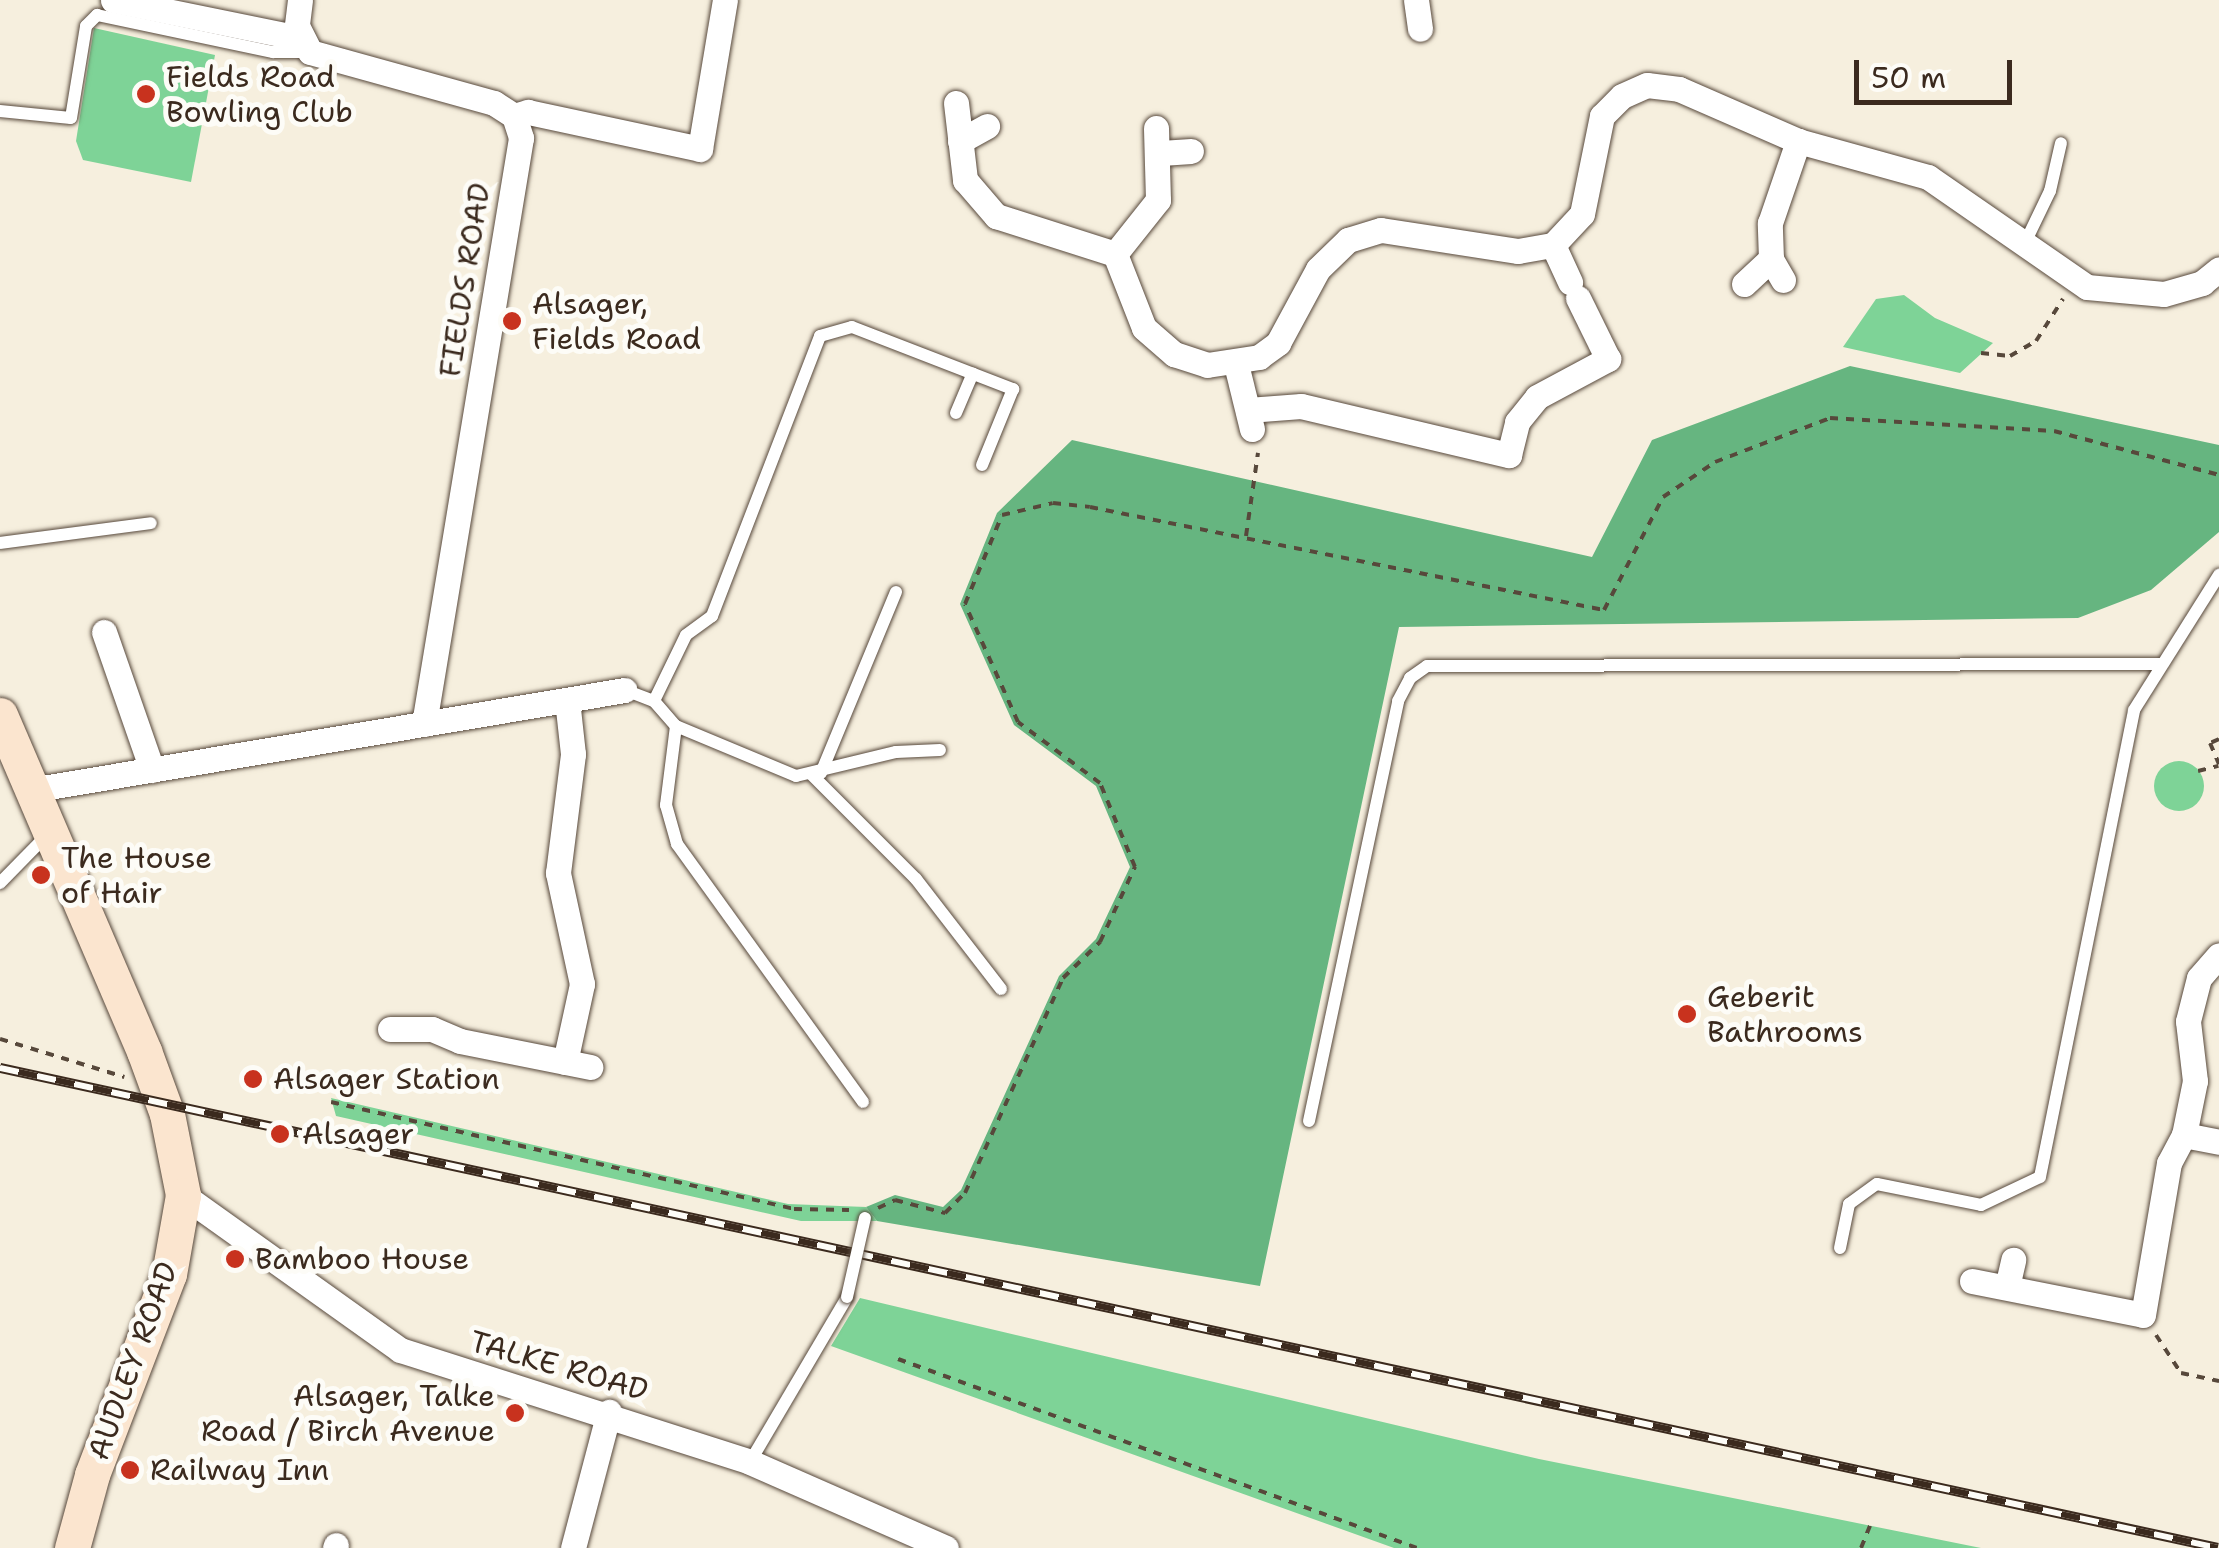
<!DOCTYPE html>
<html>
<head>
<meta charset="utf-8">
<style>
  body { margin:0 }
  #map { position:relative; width:2219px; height:1548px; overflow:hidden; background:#f6efde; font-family:"Shantell Sans",sans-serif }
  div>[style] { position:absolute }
  .green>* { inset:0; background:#7ed397 }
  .round { border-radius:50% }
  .forest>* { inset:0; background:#66b580 }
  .path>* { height:4px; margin-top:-2px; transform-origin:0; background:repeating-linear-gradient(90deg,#57483b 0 8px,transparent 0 16px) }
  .roads { filter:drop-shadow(0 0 2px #57483b) drop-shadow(0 0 2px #57483b) }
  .lane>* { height:12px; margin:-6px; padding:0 6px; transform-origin:6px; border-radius:6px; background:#fff }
  .street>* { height:25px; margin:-12.5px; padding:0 12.5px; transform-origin:12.5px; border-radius:12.5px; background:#fff }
  .secondary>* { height:35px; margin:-17.5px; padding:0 17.5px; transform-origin:17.5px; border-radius:17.5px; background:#fbe5cf }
  .rail>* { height:10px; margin-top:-5px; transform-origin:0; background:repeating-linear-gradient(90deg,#fdfcf7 0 19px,#3b2a1e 0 38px); box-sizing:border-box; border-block:2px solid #3b2a1e }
  .bridges { filter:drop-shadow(0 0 2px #57483b) drop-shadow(0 0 2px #57483b) }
  .lane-bridge>* { height:12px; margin:-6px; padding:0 6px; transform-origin:6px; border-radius:6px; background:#fff }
  .dots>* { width:28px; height:28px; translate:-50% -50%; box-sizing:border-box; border:5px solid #fdfcf7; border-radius:50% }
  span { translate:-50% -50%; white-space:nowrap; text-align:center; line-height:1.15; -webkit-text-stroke:10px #fdfcf7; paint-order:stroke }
  .poi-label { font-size:30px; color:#3b2a1e }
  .left { translate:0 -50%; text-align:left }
  .right { translate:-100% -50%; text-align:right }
  .street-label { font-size:30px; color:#3b2a1e }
  .scale { position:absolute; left:1854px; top:60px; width:158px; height:45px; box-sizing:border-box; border:5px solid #3b2a1e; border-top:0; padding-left:12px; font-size:30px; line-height:35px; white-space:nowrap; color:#3b2a1e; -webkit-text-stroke:8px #fdfcf7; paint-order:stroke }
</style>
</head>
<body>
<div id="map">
  <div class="green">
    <i style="clip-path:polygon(94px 28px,215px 55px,191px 182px,83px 160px,76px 141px)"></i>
    <i style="clip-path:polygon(1904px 295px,1935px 318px,1993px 343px,1960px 373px,1843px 347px,1876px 299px)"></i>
    <i class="round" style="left:2154px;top:761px;width:50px;height:50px"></i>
    <i style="clip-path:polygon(331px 1098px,788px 1204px,866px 1207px,877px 1221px,801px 1221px,336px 1116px)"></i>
    <i style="clip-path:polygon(860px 1298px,1539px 1459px,1981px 1548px,1394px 1548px,831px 1346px)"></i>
  </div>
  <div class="forest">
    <i style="clip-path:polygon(1850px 366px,2219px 445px,2219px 532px,2151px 590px,2078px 618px,1399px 627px,1260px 1286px,877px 1221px,866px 1207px,895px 1195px,943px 1207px,961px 1190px,1059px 976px,1096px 939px,1130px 867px,1096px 786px,1014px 725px,960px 604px,997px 513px,1072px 440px,1592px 557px,1652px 440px)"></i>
  </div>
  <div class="path">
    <i style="left:1981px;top:353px;width:29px;rotate:6deg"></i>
    <i style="left:2010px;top:356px;width:30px;rotate:-30deg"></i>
    <i style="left:2036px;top:341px;width:50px;rotate:-57.3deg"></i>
    <i style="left:1246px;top:536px;width:84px;rotate:-81.8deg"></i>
    <i style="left:2219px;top:739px;width:10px;rotate:156deg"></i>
    <i style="left:2210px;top:743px;width:23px;rotate:67deg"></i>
    <i style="left:2198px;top:771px;width:21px;rotate:-14deg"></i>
    <i style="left:0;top:1039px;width:130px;rotate:17deg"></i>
    <i style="left:331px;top:1102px;width:475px;rotate:13deg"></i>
    <i style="left:794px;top:1209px;width:55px;rotate:1deg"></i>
    <i style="left:878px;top:1208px;width:19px;rotate:-25deg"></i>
    <i style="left:895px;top:1200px;width:52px;rotate:14.6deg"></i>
    <i style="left:945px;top:1213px;width:28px;rotate:-45deg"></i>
    <i style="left:965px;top:1193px;width:236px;rotate:-65.5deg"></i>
    <i style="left:1063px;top:978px;width:52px;rotate:-44.2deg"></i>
    <i style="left:1100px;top:942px;width:83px;rotate:-65deg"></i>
    <i style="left:1135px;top:867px;width:91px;rotate:-112.6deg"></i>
    <i style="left:1100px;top:783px;width:102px;rotate:-143.4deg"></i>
    <i style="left:1018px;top:722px;width:129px;rotate:-114.2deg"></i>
    <i style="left:965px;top:604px;width:96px;rotate:-67.4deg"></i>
    <i style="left:1002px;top:515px;width:52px;rotate:-13.2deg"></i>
    <i style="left:1053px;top:503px;width:37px;rotate:6deg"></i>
    <i style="left:1090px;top:507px;width:524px;rotate:11.33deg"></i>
    <i style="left:1604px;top:610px;width:127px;rotate:-62.4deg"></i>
    <i style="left:1663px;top:497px;width:63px;rotate:-33.9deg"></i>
    <i style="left:1715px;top:462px;width:123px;rotate:-20.9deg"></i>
    <i style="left:1830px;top:418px;width:224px;rotate:3.3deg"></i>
    <i style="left:2054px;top:431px;width:171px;rotate:14.9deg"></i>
    <i style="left:2156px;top:1335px;width:45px;rotate:56.7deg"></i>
    <i style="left:2181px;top:1373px;width:39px;rotate:12deg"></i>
    <i style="left:898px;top:1359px;width:552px;rotate:20.01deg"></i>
    <i style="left:1861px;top:1548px;width:24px;rotate:-68deg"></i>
  </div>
  <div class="roads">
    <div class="lane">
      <i style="left:0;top:111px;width:71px;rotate:5.6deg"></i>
      <i style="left:71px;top:118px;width:93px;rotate:-80.7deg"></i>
      <i style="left:86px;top:26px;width:16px;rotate:-45deg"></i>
      <i style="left:97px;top:15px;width:180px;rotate:11.9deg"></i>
      <i style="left:273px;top:52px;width:37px"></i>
      <i style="left:2024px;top:245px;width:60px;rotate:-64.3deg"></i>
      <i style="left:2050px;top:191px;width:49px;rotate:-77.1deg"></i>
      <i style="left:956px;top:413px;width:43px;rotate:-67deg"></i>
      <i style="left:0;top:543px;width:152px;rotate:-7.5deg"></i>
      <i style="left:625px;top:690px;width:31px;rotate:21deg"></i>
      <i style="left:654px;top:701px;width:33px;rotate:49deg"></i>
      <i style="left:676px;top:726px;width:80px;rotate:97.2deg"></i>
      <i style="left:666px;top:805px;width:41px;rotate:74.2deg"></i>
      <i style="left:677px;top:844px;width:318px;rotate:54.2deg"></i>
      <i style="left:654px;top:701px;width:73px;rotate:-64.1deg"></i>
      <i style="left:686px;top:635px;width:32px;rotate:-36deg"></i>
      <i style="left:712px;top:616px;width:300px;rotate:-68.9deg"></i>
      <i style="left:820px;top:336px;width:33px;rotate:-16deg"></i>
      <i style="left:852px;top:327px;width:173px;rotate:21.1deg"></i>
      <i style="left:1013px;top:389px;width:82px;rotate:112.2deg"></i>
      <i style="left:676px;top:726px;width:130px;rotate:22.6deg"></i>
      <i style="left:796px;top:776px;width:103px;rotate:-13.5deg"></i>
      <i style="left:896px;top:752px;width:44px;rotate:-2.6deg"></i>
      <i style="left:821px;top:773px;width:196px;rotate:-67.5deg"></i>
      <i style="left:812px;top:775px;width:147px;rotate:45deg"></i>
      <i style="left:916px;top:879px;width:139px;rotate:52.3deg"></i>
      <i style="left:0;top:883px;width:69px;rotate:-45.6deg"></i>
      <i style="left:1309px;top:1121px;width:429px;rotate:-78deg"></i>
      <i style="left:1398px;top:701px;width:26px;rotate:-62deg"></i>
      <i style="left:1410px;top:678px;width:21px;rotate:-35deg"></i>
      <i style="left:1427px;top:666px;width:733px;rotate:-0.16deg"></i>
      <i style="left:1840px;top:1248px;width:45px;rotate:-78.4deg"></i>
      <i style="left:1849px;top:1204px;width:34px;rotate:-36deg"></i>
      <i style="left:1877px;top:1184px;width:106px;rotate:11.4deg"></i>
      <i style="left:1981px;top:1205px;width:65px;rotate:-25.4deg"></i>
      <i style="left:2040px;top:1177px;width:476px;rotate:-78.6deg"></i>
      <i style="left:2134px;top:710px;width:160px;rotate:-57.8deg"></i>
      <i style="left:750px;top:1462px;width:191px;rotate:-59.5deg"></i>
    </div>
    <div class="street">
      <i style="left:113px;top:0;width:190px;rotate:11.5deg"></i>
      <i style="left:300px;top:0;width:26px;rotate:97deg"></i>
      <i style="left:297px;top:26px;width:29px;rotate:63deg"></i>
      <i style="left:310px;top:52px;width:191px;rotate:15.5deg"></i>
      <i style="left:494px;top:103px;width:24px;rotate:33deg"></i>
      <i style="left:514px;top:116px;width:23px;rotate:72deg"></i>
      <i style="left:521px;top:138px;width:594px;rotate:99.4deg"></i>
      <i style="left:1416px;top:0;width:29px;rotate:82deg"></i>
      <i style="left:956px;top:103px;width:78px;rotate:83.3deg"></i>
      <i style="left:965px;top:180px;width:48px;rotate:49.3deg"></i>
      <i style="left:996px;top:216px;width:125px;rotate:17.7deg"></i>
      <i style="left:514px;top:116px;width:15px;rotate:-16deg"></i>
      <i style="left:528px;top:112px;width:176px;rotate:12.1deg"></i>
      <i style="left:700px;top:149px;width:151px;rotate:-80.5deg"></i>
      <i style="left:960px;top:141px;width:31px;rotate:-29deg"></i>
      <i style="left:1161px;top:153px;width:30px;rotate:-4deg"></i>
      <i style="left:1553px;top:245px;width:41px;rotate:65.3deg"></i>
      <i style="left:1115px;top:254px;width:79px;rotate:68.6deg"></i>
      <i style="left:1144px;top:328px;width:40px;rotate:41deg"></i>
      <i style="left:1174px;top:354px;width:35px;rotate:18deg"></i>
      <i style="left:1207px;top:365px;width:53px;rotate:-8.7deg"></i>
      <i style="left:1259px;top:357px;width:24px;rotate:-36deg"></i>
      <i style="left:1278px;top:343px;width:84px;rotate:-61.6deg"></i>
      <i style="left:1318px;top:269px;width:42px;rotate:-44deg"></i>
      <i style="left:1348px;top:240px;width:34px;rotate:-17deg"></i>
      <i style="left:1381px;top:230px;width:139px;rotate:8.7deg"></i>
      <i style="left:1518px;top:251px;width:36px;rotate:-10deg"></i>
      <i style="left:1553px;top:245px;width:42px;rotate:-46.9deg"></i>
      <i style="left:1582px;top:214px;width:100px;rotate:-78.5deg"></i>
      <i style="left:1602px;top:116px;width:28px;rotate:-45deg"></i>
      <i style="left:1622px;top:96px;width:27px;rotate:-24deg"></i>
      <i style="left:1647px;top:85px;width:32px;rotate:7deg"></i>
      <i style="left:1679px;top:89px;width:130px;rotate:23.6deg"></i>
      <i style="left:1798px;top:141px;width:135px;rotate:15.5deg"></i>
      <i style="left:1928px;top:177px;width:193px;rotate:34.7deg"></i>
      <i style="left:2087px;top:287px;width:77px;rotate:5.2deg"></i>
      <i style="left:2164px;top:294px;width:40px;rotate:-16deg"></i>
      <i style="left:2202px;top:283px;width:22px;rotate:-39deg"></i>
      <i style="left:1115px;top:254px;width:69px;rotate:-51.5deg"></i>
      <i style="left:1158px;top:200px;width:72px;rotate:-91.6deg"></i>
      <i style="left:1783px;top:280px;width:24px;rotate:-120deg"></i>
      <i style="left:1771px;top:259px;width:36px;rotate:-92deg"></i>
      <i style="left:1770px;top:223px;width:87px;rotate:-71.1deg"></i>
      <i style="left:1744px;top:284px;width:37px;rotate:-43deg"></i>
      <i style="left:1236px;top:364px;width:67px;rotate:76.2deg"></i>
      <i style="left:1248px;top:410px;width:53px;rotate:-4.3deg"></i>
      <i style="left:1301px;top:406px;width:214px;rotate:13.3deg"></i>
      <i style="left:1509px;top:455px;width:34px;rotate:-76deg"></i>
      <i style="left:1517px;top:422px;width:32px;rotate:-51deg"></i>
      <i style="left:1537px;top:397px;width:81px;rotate:-28.2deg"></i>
      <i style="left:1608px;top:359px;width:68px;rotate:-116.2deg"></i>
      <i style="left:104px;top:632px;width:146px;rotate:70.8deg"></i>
      <i style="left:31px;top:790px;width:602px;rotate:-9.56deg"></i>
      <i style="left:390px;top:1029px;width:42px"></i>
      <i style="left:432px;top:1029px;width:30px;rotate:23deg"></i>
      <i style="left:460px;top:1041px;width:133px;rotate:11.3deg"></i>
      <i style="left:565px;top:1062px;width:80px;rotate:-77.7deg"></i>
      <i style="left:582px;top:984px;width:114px;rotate:-102.2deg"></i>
      <i style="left:558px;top:873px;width:120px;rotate:-82.8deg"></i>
      <i style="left:573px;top:754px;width:54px;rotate:-96.3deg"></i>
      <i style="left:2184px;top:1135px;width:36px;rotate:11deg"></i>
      <i style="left:183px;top:1195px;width:267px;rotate:35.5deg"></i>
      <i style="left:400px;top:1350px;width:367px;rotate:17.7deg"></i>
      <i style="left:750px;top:1462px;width:214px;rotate:23.7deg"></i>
      <i style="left:1972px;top:1281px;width:174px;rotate:11.2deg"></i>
      <i style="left:2143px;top:1315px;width:154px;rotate:-80.3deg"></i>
      <i style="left:2169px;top:1163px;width:32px;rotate:-62deg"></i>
      <i style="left:2184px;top:1135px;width:55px;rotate:-78.5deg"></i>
      <i style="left:2195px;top:1081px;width:60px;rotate:-96.7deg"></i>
      <i style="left:2188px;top:1021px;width:44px;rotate:-75.7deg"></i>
      <i style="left:2199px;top:978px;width:30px;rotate:-49deg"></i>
      <i style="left:2007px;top:1287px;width:28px;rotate:-77deg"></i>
      <i style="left:335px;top:1548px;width:3px;rotate:-72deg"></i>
      <i style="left:573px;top:1548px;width:141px;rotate:-75.2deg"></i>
    </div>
    <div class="secondary">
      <i style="left:0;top:715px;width:366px;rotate:66.8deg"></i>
      <i style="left:144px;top:1051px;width:67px;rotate:69.9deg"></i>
      <i style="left:167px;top:1114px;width:83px;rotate:78.8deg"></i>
      <i style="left:183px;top:1195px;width:80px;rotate:100deg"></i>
      <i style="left:169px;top:1274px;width:215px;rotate:111deg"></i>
      <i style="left:92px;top:1475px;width:76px;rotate:105.3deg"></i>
    </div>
  </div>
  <div class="rail">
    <i style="left:0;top:1068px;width:2269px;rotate:12.21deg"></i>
  </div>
  <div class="bridges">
    <div class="lane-bridge">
      <i style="left:847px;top:1297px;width:81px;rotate:-77.2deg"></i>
    </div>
  </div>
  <div class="dots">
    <i style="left:146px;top:94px;background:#c8321e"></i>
    <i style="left:512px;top:321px;background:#c8321e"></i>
    <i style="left:41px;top:875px;background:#c8321e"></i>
    <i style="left:1687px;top:1014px;background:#c8321e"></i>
    <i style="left:253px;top:1079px;background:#c8321e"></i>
    <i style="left:280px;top:1134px;background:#c8321e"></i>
    <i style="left:235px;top:1259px;background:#c8321e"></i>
    <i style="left:515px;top:1413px;background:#c8321e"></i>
    <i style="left:130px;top:1470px;background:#c8321e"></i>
  </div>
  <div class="poi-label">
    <span class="left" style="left:166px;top:94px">Fields Road<br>Bowling Club</span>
    <span class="left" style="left:532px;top:321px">Alsager,<br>Fields Road</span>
    <span class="left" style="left:61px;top:875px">The House<br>of Hair</span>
    <span class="left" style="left:1707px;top:1014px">Geberit<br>Bathrooms</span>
    <span class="left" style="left:273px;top:1079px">Alsager Station</span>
    <span class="left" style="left:302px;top:1134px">Alsager</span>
    <span class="left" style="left:255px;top:1259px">Bamboo House</span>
    <span class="right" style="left:495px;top:1413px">Alsager, Talke<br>Road / Birch Avenue</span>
    <span class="left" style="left:150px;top:1470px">Railway Inn</span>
  </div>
  <div class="street-label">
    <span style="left:465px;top:280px;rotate:-81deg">FIELDS ROAD</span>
    <span style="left:133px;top:1361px;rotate:-70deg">AUDLEY ROAD</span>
    <span style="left:559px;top:1366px;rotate:16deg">TALKE ROAD</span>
  </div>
  <div class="scale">50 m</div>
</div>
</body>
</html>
